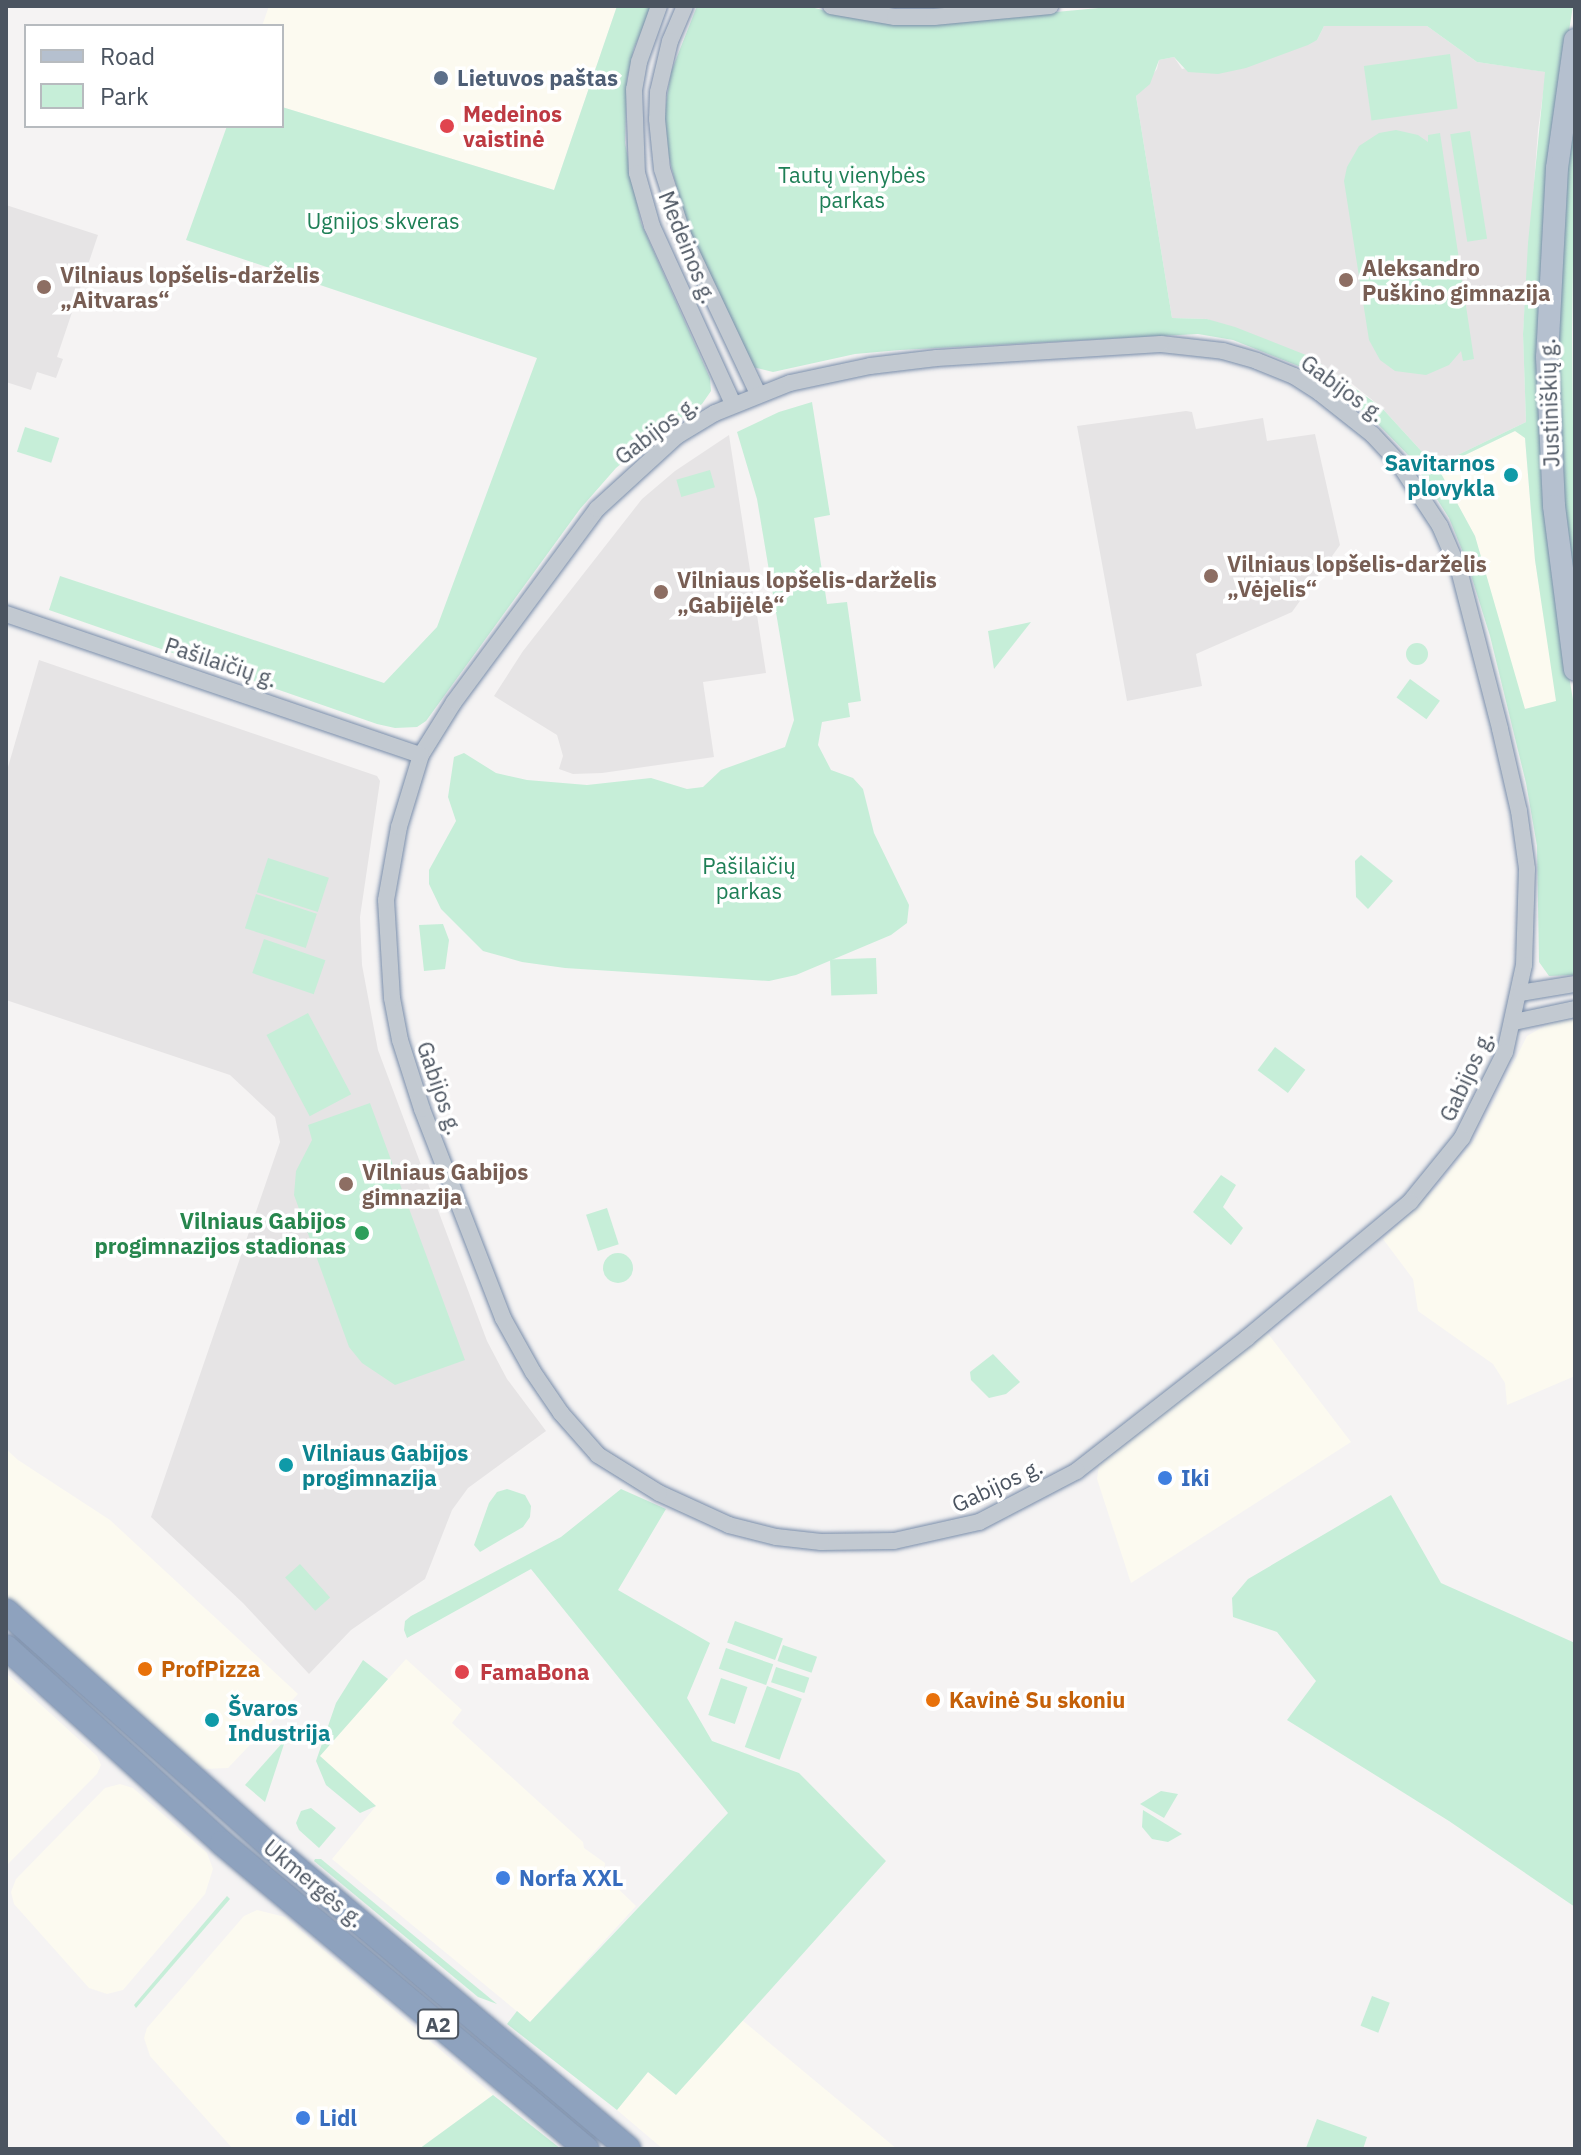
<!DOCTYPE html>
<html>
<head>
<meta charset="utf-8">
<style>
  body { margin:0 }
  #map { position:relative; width:1581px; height:2155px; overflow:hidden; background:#f5f3f3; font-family:"IBM Plex Sans",sans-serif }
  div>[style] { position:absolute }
  .commercial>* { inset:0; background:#fcfaf0 }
  .education>* { inset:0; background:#e6e4e5 }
  .green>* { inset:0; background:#c6eed8; transform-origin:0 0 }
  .round { border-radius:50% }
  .roads { filter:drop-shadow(0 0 2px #798daa) drop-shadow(0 0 2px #798daa) }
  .minor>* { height:16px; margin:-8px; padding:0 8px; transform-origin:8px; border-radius:8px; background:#c2c9d1 }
  .major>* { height:22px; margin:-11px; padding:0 11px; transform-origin:11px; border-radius:11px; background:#b5c0cf }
  .highway>* { height:24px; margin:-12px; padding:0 12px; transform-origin:12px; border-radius:12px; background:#8ea2be }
  .dots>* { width:22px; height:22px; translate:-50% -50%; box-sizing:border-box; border:4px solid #fff; border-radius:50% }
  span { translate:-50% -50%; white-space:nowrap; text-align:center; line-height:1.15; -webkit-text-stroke:7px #fff; paint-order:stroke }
  .shield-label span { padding:2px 6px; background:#fff; border:2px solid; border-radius:6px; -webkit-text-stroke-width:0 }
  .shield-label { font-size:20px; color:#4b5460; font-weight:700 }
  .service-label { font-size:22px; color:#4e5e75; font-weight:700 }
  .left { translate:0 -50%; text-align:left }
  .health-label { font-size:22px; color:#be3a42; font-weight:700 }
  .park-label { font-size:22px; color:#1e7f56 }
  .street-label { font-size:22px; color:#4b5460 }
  .education-label { font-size:22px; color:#785e54; font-weight:700 }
  .culture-label { font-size:22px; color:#0d838f; font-weight:700 }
  .right { translate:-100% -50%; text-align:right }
  .leisure-label { font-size:22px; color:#27864d; font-weight:700 }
  .shop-label { font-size:22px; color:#366cbe; font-weight:700 }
  .food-label { font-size:22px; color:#c56008; font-weight:700 }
  .frame { position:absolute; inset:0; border:8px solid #4b5460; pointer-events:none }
  .legend { position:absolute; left:24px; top:24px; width:260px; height:104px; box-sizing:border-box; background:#fff; border:2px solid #b7bbbf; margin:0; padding:10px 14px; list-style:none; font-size:24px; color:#4b5460 }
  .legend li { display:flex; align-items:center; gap:16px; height:40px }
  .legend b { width:40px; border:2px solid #b7bbbf }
</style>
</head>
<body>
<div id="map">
  <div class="commercial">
    <i style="clip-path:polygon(269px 6px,617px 6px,554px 190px,282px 107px,282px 26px,262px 26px)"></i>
    <i style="clip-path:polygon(1515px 431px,1525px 438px,1535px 560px,1557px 702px,1524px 709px,1475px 536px,1438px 468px)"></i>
    <i style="clip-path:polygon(1575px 1018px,1575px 1376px,1507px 1405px,1505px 1383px,1493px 1364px,1418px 1311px,1413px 1279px,1383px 1239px,1439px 1185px,1475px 1139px,1527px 1036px,1550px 1023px)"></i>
    <i style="clip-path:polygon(1266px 1331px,1351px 1442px,1131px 1583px,1097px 1479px,1099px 1465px)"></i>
    <i style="clip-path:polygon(6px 1449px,18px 1460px,110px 1520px,298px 1694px,228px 1768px,203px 1769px,6px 1596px)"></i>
    <i style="clip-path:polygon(406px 1659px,462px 1710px,452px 1723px,583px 1842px,584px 1848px,605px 1863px,604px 1875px,636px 1906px,530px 2022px,332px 1859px,376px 1806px,319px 1756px)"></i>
    <i style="clip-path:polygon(6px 1673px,97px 1756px,101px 1765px,97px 1774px,6px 1866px)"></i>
    <i style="clip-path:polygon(120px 1784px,133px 1788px,207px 1853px,213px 1869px,205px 1894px,123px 1990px,107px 1994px,89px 1988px,14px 1904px,11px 1892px,16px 1879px,105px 1788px)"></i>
    <i style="clip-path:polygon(257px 1910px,285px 1917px,493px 2095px,419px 2149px,233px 2149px,150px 2056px,144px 2038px,147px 2028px,244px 1916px)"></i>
    <i style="clip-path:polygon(742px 2020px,897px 2149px,663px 2149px,617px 2110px,648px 2072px,676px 2095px)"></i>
  </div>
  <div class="education">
    <i style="clip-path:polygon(1324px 26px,1427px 26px,1477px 62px,1546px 72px,1538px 130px,1523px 333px,1526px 422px,1435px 466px,1381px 407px,1345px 378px,1207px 319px,1172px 318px,1136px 96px,1157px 69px,1159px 60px,1174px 57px,1182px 69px,1317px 40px)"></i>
    <i style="clip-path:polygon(6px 205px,98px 235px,57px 357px,63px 359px,56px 378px,37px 372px,31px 390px,6px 382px)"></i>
    <i style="clip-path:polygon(1186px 411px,1192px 412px,1196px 429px,1263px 418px,1267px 441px,1315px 434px,1340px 545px,1292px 612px,1196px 654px,1202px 686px,1127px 701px,1077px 426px)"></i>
    <i style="clip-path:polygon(729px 435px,766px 673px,703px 682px,714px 757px,602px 773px,573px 774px,559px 769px,563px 756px,557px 735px,494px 696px,523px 651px,642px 499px,675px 471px)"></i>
    <i style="clip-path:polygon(39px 660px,377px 776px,380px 781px,360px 917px,362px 965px,378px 1050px,487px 1341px,507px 1379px,546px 1431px,468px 1488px,452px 1510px,425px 1579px,351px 1630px,309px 1674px,243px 1603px,151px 1517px,280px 1142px,275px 1117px,230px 1075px,6px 1000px,6px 774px)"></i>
  </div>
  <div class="green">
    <i style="clip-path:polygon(617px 6px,653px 6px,634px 48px,627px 79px,625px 143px,641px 223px,710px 378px,711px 391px,702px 404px,657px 434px,616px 468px,580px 509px,426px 721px,417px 727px,395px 728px,377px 724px,49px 610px,60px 576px,384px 683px,437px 627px,537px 358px,186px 240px,227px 126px,282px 126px,282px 107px,554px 190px)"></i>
    <i style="clip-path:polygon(evenodd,697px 6px,807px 6px,853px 18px,929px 24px,1120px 6px,1573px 6px,1557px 105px,1559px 616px,1575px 712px,1575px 975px,1549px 976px,1539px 962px,1537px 846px,1526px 783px,1490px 636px,1467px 562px,1449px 518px,1411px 458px,1372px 418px,1311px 371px,1233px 340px,1198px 334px,900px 350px,855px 354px,773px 372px,753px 367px,686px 224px,666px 146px,664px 116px,671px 72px,697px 6px,1324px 26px,1427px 26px,1477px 62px,1545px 72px,1528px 243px,1523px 334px,1526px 422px,1435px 466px,1381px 407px,1311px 357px,1235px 327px,1207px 319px,1172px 318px,1136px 96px,1150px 84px,1159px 60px,1174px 57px,1188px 72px,1218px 74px,1246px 68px,1308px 45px,1317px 40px,1324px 26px,697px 6px,1515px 431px,1525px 438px,1535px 560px,1556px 701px,1525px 709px,1475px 536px,1438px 468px,1515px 431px)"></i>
    <i style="left:1450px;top:54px;width:55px;height:87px;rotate:82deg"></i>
    <i style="clip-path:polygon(1575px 104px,1572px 335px,1575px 619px,1561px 488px,1555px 338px,1559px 243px)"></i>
    <i style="clip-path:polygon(1396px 130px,1418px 135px,1428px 142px,1428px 135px,1440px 133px,1474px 359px,1463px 361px,1461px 351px,1449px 365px,1426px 375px,1395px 371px,1380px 360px,1369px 340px,1344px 181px,1347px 167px,1359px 146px,1379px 133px)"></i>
    <i style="left:1470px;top:131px;width:109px;height:20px;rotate:81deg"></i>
    <i style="clip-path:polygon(812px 402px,830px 515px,814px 518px,827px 604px,847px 602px,861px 701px,848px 703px,850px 717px,822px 722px,818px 745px,831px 770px,853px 778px,863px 789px,874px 833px,909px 905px,907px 923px,891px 935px,796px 975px,769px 981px,565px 968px,522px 962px,483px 951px,441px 909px,429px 884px,429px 870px,456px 821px,448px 797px,454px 757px,464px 753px,496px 773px,527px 780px,587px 785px,651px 778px,687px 789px,703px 787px,721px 770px,785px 747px,794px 720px,757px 499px,737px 432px,779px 412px)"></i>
    <i style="left:25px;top:427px;width:36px;height:26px;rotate:18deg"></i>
    <i style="left:710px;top:470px;width:18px;height:35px;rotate:74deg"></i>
    <i style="clip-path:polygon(1031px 622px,994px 669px,988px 631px)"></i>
    <i class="round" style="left:1406px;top:643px;width:22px;height:22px"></i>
    <i style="left:1410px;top:679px;width:37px;height:23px;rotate:36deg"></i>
    <i style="clip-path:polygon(1361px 855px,1393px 881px,1368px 909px,1356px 897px,1355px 861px)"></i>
    <i style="left:268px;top:858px;width:64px;height:36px;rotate:18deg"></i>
    <i style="left:256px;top:894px;width:64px;height:36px;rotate:18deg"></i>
    <i style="clip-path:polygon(443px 924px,449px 940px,445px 969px,424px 971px,419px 925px)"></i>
    <i style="left:264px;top:939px;width:65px;height:36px;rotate:19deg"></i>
    <i style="left:876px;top:958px;width:36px;height:46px;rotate:88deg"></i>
    <i style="left:308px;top:1013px;width:92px;height:47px;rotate:62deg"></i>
    <i style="left:1275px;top:1047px;width:38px;height:29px;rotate:37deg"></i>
    <i style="clip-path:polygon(370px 1103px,465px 1360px,395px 1385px,362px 1363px,349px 1347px,294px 1195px,296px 1171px,312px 1140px,308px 1125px)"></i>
    <i style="clip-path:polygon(1221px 1175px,1236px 1185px,1223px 1207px,1243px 1228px,1231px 1245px,1193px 1212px)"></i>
    <i style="left:607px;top:1208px;width:38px;height:22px;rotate:72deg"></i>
    <i class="round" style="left:603px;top:1253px;width:30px;height:30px"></i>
    <i style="clip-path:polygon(993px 1354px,1020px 1382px,1006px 1394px,989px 1398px,971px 1380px,970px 1372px)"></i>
    <i style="clip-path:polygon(507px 1489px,525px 1495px,531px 1506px,530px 1517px,523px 1527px,480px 1552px,474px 1545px,489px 1503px,497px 1492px)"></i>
    <i style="clip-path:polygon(621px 1489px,666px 1509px,618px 1590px,710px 1643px,687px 1698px,712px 1741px,799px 1773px,886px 1861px,676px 2095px,648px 2072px,617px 2110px,507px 2024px,517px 2011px,530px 2022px,728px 1813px,531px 1569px,407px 1638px,404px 1630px,405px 1621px,411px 1616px,561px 1537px)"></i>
    <i style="clip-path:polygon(1391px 1495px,1441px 1583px,1575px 1643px,1575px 1907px,1449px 1821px,1287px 1720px,1316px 1681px,1277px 1632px,1233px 1617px,1232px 1598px,1248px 1579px)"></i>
    <i style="left:300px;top:1564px;width:45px;height:20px;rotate:48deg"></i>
    <i style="left:735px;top:1621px;width:51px;height:23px;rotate:20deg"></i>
    <i style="left:783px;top:1645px;width:36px;height:17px;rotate:19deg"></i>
    <i style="left:726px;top:1648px;width:50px;height:22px;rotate:19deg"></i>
    <i style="clip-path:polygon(363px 1660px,388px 1679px,320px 1756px,376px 1806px,360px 1813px,326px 1785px,316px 1761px,336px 1703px)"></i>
    <i style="left:776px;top:1667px;width:35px;height:16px;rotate:18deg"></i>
    <i style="left:721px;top:1678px;width:28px;height:39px;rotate:19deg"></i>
    <i style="left:767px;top:1686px;width:37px;height:65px;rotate:20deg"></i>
    <i style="clip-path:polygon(284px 1741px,285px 1741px,265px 1802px,245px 1785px)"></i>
    <i style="clip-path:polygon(1161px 1791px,1178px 1794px,1164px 1818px,1140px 1804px)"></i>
    <i style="clip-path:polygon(311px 1808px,336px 1828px,319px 1848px,299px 1830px,296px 1823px,301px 1811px)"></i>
    <i style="clip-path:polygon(1143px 1810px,1182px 1834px,1168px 1842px,1152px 1839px,1142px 1827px)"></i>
    <i style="clip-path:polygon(315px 1859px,321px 1859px,497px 2004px,478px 1997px,314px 1861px)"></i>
    <i style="clip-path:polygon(227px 1896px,230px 1899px,136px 2008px,134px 2005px)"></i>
    <i style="left:1372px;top:1996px;width:19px;height:32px;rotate:21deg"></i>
    <i style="clip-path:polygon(493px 2095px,561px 2149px,419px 2149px)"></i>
    <i style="clip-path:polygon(1317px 2119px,1367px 2137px,1363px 2149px,1306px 2148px)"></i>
  </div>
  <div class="roads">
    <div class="minor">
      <i style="left:659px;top:6px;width:59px;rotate:109.7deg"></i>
      <i style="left:639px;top:62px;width:27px;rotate:100deg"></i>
      <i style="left:634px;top:89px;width:84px;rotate:88deg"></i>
      <i style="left:637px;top:173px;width:55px;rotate:74.2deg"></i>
      <i style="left:652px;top:226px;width:196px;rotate:65.5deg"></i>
      <i style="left:685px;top:6px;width:38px;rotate:113deg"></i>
      <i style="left:670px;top:41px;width:52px;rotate:103.2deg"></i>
      <i style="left:658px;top:92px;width:27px;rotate:92deg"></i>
      <i style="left:657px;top:119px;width:50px;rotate:84.3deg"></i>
      <i style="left:662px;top:169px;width:69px;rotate:72.3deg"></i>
      <i style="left:683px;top:235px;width:176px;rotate:64.7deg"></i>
      <i style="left:831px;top:6px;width:65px;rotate:9.8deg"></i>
      <i style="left:895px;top:17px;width:39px"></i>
      <i style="left:934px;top:17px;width:117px;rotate:-5.4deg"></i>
      <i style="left:1161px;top:344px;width:62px;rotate:6.4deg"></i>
      <i style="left:1223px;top:351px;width:35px;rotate:16deg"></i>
      <i style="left:1257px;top:361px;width:40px;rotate:22deg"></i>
      <i style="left:1294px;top:376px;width:31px;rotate:33deg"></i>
      <i style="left:1320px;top:393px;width:66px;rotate:38.3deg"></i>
      <i style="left:1372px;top:434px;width:38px;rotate:47deg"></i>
      <i style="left:1398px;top:462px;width:77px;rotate:56.7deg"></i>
      <i style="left:1440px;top:526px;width:48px;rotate:66.6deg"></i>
      <i style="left:1459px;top:570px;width:164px;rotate:75.5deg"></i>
      <i style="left:1500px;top:729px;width:84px;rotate:77deg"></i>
      <i style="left:1519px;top:811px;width:59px;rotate:82.1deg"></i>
      <i style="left:1527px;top:869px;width:96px;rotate:91.8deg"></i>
      <i style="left:1524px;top:965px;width:89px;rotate:102.3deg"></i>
      <i style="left:1505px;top:1052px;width:96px;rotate:116.6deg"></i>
      <i style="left:1462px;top:1138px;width:82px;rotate:129.1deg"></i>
      <i style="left:1410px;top:1202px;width:212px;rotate:140.2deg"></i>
      <i style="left:1247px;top:1338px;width:216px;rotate:142deg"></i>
      <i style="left:1077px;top:1471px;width:110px;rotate:152.5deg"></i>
      <i style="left:979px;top:1522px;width:87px;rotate:167.4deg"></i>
      <i style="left:894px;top:1541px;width:73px;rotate:179.2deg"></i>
      <i style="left:821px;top:1542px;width:45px;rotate:-173.7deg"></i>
      <i style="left:776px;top:1537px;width:49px;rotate:-165.7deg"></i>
      <i style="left:729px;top:1525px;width:77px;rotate:-155.4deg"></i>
      <i style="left:659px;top:1493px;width:72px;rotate:-148.1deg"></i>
      <i style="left:598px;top:1455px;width:56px;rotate:-131.4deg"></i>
      <i style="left:561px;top:1413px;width:50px;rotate:-124.3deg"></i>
      <i style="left:533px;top:1372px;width:62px;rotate:-119.1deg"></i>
      <i style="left:503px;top:1318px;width:224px;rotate:-111.2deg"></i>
      <i style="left:422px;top:1109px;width:72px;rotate:-107.7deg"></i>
      <i style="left:400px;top:1040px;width:43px;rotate:-100.8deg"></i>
      <i style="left:392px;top:998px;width:98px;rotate:-93.5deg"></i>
      <i style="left:386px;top:900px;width:74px;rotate:-79.9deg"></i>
      <i style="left:399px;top:827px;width:75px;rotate:-73deg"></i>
      <i style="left:421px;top:755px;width:62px;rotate:-58.1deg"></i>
      <i style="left:454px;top:702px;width:240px;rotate:-53.5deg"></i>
      <i style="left:597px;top:509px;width:108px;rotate:-42.4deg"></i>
      <i style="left:677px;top:436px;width:44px;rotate:-31.2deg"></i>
      <i style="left:715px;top:413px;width:81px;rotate:-21.8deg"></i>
      <i style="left:790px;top:383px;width:82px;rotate:-12deg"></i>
      <i style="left:870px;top:366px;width:67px;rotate:-6.8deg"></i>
      <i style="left:937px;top:358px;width:224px;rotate:-3.6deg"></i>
      <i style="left:6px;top:614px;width:438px;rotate:18.8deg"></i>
      <i style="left:1520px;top:993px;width:56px;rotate:-9.3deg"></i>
      <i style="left:1514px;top:1022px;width:62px;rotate:-12deg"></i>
    </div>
    <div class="major">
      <i style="left:1575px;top:40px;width:129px;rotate:98deg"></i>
      <i style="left:1557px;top:168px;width:189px;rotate:93deg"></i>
      <i style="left:1547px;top:357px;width:149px;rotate:87.3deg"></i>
      <i style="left:1554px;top:506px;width:165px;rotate:82.7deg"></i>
    </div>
    <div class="highway">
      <i style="left:6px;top:1611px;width:353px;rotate:41.7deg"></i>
      <i style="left:270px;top:1846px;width:469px;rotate:40.2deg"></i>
      <i style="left:6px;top:1647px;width:292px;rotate:42.2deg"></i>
      <i style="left:222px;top:1843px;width:476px;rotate:40deg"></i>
    </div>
  </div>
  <div class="dots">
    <i style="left:441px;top:78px;background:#5c6f8a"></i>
    <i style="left:447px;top:126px;background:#e0444e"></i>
    <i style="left:1346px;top:280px;background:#8d6e63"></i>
    <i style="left:44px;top:287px;background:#8d6e63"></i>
    <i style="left:1511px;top:475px;background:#0f9aa8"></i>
    <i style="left:1211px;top:576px;background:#8d6e63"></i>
    <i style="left:661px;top:592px;background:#8d6e63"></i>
    <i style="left:346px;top:1184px;background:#8d6e63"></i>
    <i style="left:362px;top:1233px;background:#2e9e5b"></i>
    <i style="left:286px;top:1465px;background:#0f9aa8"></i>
    <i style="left:1165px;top:1478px;background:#3f7fe0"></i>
    <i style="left:145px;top:1669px;background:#e8710a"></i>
    <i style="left:462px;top:1672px;background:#e0444e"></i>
    <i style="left:933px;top:1700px;background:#e8710a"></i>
    <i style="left:212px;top:1720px;background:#0f9aa8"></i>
    <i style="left:503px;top:1878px;background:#3f7fe0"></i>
    <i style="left:303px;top:2118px;background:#3f7fe0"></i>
  </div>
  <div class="shield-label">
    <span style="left:438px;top:2024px">A2</span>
  </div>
  <div class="service-label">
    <span class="left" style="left:457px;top:78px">Lietuvos paštas</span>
  </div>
  <div class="health-label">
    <span class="left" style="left:463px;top:126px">Medeinos<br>vaistinė</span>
    <span class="left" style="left:480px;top:1672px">FamaBona</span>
  </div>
  <div class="park-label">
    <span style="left:852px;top:187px">Tautų vienybės<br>parkas</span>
    <span style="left:383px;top:221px">Ugnijos skveras</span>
    <span style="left:749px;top:878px">Pašilaičių<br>parkas</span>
  </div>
  <div class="street-label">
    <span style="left:688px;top:247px;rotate:68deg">Medeinos g.</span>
    <span style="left:1343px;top:388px;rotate:36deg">Gabijos g.</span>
    <span style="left:1549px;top:403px;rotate:-92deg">Justiniškių g.</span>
    <span style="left:656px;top:430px;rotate:-37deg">Gabijos g.</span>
    <span style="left:221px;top:662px;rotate:18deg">Pašilaičių g.</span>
    <span style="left:1466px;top:1076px;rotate:-65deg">Gabijos g.</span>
    <span style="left:440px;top:1088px;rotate:71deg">Gabijos g.</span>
    <span style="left:997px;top:1485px;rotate:-25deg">Gabijos g.</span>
    <span style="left:314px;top:1883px;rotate:40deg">Ukmergės g.</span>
  </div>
  <div class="education-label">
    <span class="left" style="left:1362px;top:280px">Aleksandro<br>Puškino gimnazija</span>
    <span class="left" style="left:60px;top:287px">Vilniaus lopšelis-darželis<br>„Aitvaras“</span>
    <span class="left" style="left:1227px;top:576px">Vilniaus lopšelis-darželis<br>„Vėjelis“</span>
    <span class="left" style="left:677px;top:592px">Vilniaus lopšelis-darželis<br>„Gabijėlė“</span>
    <span class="left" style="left:362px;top:1184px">Vilniaus Gabijos<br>gimnazija</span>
  </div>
  <div class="culture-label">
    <span class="right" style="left:1495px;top:475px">Savitarnos<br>plovykla</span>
    <span class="left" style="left:302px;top:1465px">Vilniaus Gabijos<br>progimnazija</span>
    <span class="left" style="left:228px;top:1720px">Švaros<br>Industrija</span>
  </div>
  <div class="leisure-label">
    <span class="right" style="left:346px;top:1233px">Vilniaus Gabijos<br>progimnazijos stadionas</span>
  </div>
  <div class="shop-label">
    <span class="left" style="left:1181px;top:1478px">Iki</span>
    <span class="left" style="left:519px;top:1878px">Norfa XXL</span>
    <span class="left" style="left:319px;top:2118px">Lidl</span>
  </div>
  <div class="food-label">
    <span class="left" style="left:161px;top:1669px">ProfPizza</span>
    <span class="left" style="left:949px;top:1700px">Kavinė Su skoniu</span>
  </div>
  <div class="frame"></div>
  <ul class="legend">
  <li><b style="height:10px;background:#b5c0cf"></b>Road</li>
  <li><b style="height:22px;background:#c6eed8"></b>Park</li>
  </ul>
</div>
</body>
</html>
